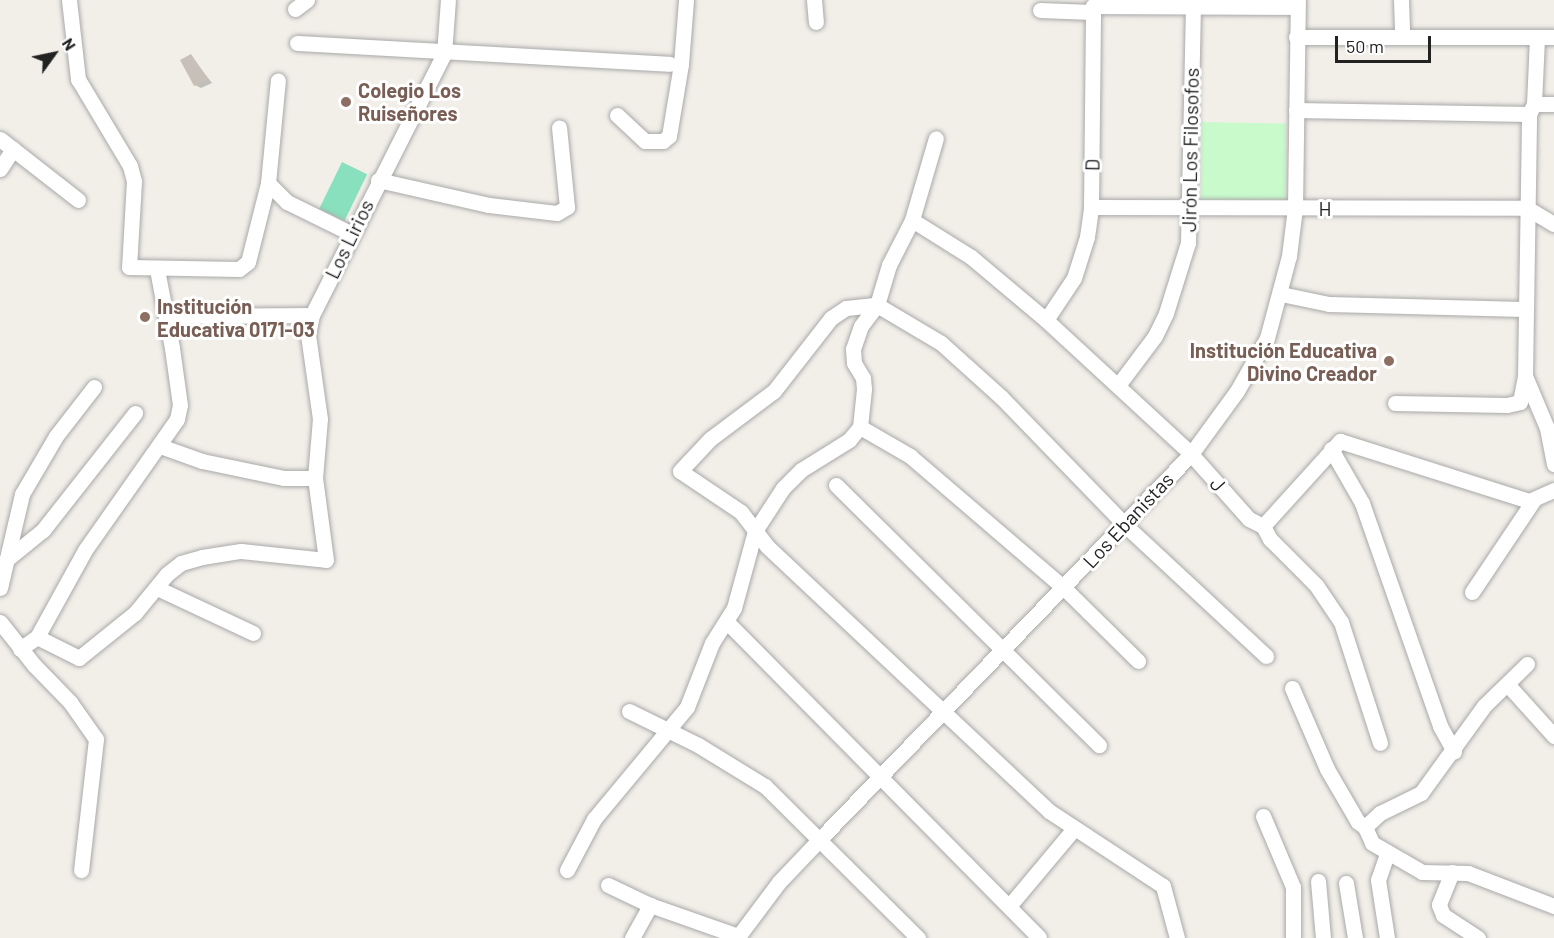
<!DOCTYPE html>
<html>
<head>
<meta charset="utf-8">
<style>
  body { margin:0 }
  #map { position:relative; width:1554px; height:938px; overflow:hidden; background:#f2efe9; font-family:Barlow,sans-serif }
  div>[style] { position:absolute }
  .park>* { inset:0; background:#c8facc; transform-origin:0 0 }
  .pitch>* { inset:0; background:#88e0be; transform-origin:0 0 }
  .shadow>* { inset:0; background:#0003 }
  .building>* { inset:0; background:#c7bfb8 }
  .roads { filter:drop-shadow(0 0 2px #a9a9a9) drop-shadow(0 0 2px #a9a9a9) }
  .minor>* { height:15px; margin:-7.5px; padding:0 7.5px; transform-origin:7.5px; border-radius:7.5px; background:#fff }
  .dots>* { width:16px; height:16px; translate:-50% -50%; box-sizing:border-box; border:3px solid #fff; border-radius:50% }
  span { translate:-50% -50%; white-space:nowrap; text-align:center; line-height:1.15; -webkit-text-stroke:6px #fff; paint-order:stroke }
  .education-label { font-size:20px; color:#785e54; font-weight:700 }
  .left { translate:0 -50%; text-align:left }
  .right { translate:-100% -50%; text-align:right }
  .street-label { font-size:20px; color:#222 }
  .north { position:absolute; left:24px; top:24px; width:60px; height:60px; -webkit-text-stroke:4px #fff; paint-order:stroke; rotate:57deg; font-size:16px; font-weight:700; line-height:24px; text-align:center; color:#222 }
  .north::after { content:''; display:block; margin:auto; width:21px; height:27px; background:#222; clip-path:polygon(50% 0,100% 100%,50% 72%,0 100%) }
  .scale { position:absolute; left:1335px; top:36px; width:96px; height:27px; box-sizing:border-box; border:3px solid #222; border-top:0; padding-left:8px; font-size:18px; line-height:21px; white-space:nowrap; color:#222; -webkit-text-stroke:4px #fff; paint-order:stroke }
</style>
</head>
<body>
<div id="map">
  <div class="park">
    <i style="left:1202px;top:122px;width:84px;height:84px;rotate:1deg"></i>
  </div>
  <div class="pitch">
    <i style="left:342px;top:162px;width:28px;height:52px;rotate:26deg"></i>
  </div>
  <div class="shadow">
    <i style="clip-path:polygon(191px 56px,212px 83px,201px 88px,195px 85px)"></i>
  </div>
  <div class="building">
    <i style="clip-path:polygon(191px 54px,208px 79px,194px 86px,180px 60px)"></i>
  </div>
  <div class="roads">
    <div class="minor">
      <i style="left:69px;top:0;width:80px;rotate:83.5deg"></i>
      <i style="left:78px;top:79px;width:101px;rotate:59.1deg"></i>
      <i style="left:130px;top:166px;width:16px;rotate:75deg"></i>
      <i style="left:134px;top:181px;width:86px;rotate:93.3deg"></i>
      <i style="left:129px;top:267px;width:110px;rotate:1deg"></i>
      <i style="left:239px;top:269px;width:11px;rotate:-38deg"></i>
      <i style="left:248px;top:262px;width:81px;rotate:-75.8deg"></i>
      <i style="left:268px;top:183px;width:103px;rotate:-84.5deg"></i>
      <i style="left:814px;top:0;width:22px;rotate:85deg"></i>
      <i style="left:1401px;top:0;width:35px;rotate:88deg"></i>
      <i style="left:295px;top:9px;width:15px;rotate:-37deg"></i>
      <i style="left:1040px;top:10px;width:52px;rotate:2.2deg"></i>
      <i style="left:1296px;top:37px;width:258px"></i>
      <i style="left:297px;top:43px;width:373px;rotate:3.2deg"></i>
      <i style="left:1534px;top:104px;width:20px"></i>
      <i style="left:1296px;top:110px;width:233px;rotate:1deg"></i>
      <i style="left:617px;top:115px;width:38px;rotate:43deg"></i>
      <i style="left:645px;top:141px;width:18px"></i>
      <i style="left:663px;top:141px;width:8px;rotate:-40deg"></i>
      <i style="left:669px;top:136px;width:73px;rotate:-80.5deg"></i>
      <i style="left:681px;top:64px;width:64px;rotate:-85.5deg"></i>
      <i style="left:0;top:139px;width:99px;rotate:38deg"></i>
      <i style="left:0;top:169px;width:24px;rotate:-57deg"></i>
      <i style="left:378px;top:180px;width:114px;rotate:12.7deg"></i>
      <i style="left:489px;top:205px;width:68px;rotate:6.7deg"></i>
      <i style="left:557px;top:213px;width:12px;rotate:-31deg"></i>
      <i style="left:567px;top:207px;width:80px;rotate:-95.7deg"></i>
      <i style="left:268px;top:183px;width:27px;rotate:45deg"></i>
      <i style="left:287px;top:202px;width:72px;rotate:26.2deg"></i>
      <i style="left:1091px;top:207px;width:436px;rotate:0.1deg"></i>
      <i style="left:1527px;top:208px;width:31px;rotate:31deg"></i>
      <i style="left:912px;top:220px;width:70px;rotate:32.1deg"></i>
      <i style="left:971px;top:257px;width:98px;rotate:40deg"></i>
      <i style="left:1046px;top:320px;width:197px;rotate:42.7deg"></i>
      <i style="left:1191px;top:454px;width:87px;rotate:48.3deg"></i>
      <i style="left:1249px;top:519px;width:16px;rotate:27deg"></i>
      <i style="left:1281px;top:294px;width:49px;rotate:11.8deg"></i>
      <i style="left:1329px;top:304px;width:195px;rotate:1.5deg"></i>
      <i style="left:168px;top:316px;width:144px;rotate:-0.4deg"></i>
      <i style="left:1046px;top:320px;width:50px;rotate:-56.3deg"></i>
      <i style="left:1074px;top:278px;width:43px;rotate:-72.4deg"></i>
      <i style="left:1087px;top:237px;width:30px;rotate:-82deg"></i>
      <i style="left:1091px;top:207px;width:201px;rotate:-89.4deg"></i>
      <i style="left:1093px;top:6px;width:204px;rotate:0.3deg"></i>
      <i style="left:1525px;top:376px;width:56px;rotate:67.1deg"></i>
      <i style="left:1547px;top:428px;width:37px;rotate:79deg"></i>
      <i style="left:1119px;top:384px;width:60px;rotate:-53.1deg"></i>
      <i style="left:1155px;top:336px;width:25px;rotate:-64deg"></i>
      <i style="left:1166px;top:313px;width:73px;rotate:-72.6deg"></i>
      <i style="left:1188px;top:243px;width:237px;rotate:-88.8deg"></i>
      <i style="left:1395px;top:403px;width:112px;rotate:1deg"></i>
      <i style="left:1507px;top:405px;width:13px;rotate:-13deg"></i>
      <i style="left:1520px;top:402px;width:26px;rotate:-79deg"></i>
      <i style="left:1525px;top:376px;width:262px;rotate:-89.1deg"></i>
      <i style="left:1529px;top:114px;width:11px;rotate:-63deg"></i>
      <i style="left:1534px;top:104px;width:67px;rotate:-87.4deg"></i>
      <i style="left:860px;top:427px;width:58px;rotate:30.1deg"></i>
      <i style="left:910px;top:456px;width:203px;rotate:40.6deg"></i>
      <i style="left:1064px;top:588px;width:104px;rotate:44.6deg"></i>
      <i style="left:160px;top:446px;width:45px;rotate:19.7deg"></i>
      <i style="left:202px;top:461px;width:84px;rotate:11.7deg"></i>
      <i style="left:284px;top:478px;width:31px"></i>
      <i style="left:1331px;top:449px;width:62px;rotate:60.1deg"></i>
      <i style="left:1362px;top:503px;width:236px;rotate:70.7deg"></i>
      <i style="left:1440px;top:726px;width:29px;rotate:61deg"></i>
      <i style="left:836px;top:485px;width:370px;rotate:44.7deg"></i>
      <i style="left:1263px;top:526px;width:115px;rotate:-47.8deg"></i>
      <i style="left:1340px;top:441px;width:198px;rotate:17.6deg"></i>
      <i style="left:1529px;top:501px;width:27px;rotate:-24deg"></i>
      <i style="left:1263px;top:526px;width:15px;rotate:62deg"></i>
      <i style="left:1270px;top:539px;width:65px;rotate:45deg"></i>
      <i style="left:1316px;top:585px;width:45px;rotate:56deg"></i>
      <i style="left:1341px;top:622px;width:127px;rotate:72.1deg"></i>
      <i style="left:6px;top:560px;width:48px;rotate:-39deg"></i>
      <i style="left:43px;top:530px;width:149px;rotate:-51.8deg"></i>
      <i style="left:0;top:588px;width:97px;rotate:-76.8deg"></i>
      <i style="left:22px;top:494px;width:67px;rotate:-59.6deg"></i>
      <i style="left:56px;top:436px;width:62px;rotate:-52.2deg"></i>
      <i style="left:157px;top:588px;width:106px;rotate:25.1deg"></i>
      <i style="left:1472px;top:592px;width:110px;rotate:-56.2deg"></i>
      <i style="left:0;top:622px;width:55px;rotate:51.7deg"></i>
      <i style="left:34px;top:665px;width:52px;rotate:45.8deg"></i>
      <i style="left:70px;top:702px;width:45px;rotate:54.9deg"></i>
      <i style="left:96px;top:739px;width:132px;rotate:96.5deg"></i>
      <i style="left:728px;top:623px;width:442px;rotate:45.3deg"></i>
      <i style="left:37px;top:637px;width:47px;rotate:26.6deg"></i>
      <i style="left:79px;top:658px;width:72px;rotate:-38.8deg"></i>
      <i style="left:135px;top:613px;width:50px;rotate:-50.6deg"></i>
      <i style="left:167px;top:574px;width:18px;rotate:-38deg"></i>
      <i style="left:181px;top:563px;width:22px;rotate:-16deg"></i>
      <i style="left:202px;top:557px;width:39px;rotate:-9deg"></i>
      <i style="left:241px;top:551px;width:85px;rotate:6deg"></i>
      <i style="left:326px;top:560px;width:83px;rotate:-97.6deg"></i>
      <i style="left:315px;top:478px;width:59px;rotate:-85.2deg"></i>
      <i style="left:320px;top:419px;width:85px;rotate:-98.1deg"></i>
      <i style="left:308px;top:335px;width:20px;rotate:-79deg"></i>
      <i style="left:312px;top:315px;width:292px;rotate:-63.2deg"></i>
      <i style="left:444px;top:54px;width:54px;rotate:-85.8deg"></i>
      <i style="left:20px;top:649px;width:21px;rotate:-35deg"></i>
      <i style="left:37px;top:637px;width:99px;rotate:-61.1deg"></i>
      <i style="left:85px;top:550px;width:160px;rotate:-54.9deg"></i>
      <i style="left:177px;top:419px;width:14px;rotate:-78deg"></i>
      <i style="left:180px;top:405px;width:58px;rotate:-98deg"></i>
      <i style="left:172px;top:348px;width:80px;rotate:-100.8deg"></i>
      <i style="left:1527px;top:664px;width:60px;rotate:135.7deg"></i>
      <i style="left:1484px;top:706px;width:107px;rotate:125.9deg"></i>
      <i style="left:1421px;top:793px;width:46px;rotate:154deg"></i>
      <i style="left:1380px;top:813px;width:21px;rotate:137deg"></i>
      <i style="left:1365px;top:827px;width:17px;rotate:66deg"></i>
      <i style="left:1372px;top:843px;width:58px;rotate:30.1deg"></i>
      <i style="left:1422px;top:872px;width:46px;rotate:1.2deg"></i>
      <i style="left:1468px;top:873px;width:92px;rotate:21deg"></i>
      <i style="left:1508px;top:685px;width:69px;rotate:48deg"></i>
      <i style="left:1292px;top:688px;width:88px;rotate:66.6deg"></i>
      <i style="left:1327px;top:769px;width:61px;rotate:59.7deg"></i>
      <i style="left:1358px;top:822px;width:9px;rotate:36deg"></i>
      <i style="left:629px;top:711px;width:77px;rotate:26.2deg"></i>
      <i style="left:698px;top:745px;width:79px;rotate:31.5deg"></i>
      <i style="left:765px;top:786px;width:216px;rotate:44.8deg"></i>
      <i style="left:1263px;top:816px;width:77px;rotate:67.1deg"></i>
      <i style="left:1293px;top:887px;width:51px;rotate:90deg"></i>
      <i style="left:567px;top:870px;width:58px;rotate:-62.1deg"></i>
      <i style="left:594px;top:819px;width:146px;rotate:-50.3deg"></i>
      <i style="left:687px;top:707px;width:69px;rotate:-68.7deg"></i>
      <i style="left:712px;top:643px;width:41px;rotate:-57.8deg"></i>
      <i style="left:734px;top:608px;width:80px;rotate:-74.7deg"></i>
      <i style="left:755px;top:531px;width:51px;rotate:-56.9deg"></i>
      <i style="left:783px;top:488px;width:25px;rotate:-45deg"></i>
      <i style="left:801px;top:470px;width:57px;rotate:-32deg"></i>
      <i style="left:849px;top:440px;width:17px;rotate:-50deg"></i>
      <i style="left:860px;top:427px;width:38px;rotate:-84deg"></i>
      <i style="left:864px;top:389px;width:11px;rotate:-95deg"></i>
      <i style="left:863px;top:378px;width:17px;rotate:-121deg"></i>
      <i style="left:854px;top:363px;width:14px;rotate:-94deg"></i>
      <i style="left:853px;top:349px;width:24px;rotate:-71deg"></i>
      <i style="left:861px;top:326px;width:26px;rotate:-53deg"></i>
      <i style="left:877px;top:305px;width:42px;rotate:-73.3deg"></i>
      <i style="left:889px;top:265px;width:51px;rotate:-62.9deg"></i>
      <i style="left:912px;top:220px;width:85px;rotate:-73.7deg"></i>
      <i style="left:1452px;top:872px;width:35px;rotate:112deg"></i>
      <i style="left:1439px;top:905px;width:11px;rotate:68deg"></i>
      <i style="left:1443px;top:915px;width:42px;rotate:33.3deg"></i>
      <i style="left:1318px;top:881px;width:57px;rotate:85deg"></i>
      <i style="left:1346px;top:883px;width:56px;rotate:80.7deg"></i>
      <i style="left:608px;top:885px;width:47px;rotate:25.5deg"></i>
      <i style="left:650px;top:905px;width:93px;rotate:19.4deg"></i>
      <i style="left:1010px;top:905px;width:98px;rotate:-50deg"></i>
      <i style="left:632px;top:938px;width:38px;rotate:-61deg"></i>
      <i style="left:737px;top:938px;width:70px;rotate:-53.1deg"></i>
      <i style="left:779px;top:882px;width:58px;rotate:-46.4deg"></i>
      <i style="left:819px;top:840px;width:536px;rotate:-46.06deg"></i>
      <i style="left:1191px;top:454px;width:78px;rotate:-53.9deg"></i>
      <i style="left:1237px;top:391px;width:61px;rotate:-60.5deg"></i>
      <i style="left:1267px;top:338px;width:85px;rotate:-75deg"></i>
      <i style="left:1289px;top:256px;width:48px;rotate:-82.9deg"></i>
      <i style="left:1295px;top:208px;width:208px;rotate:-89.2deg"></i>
      <i style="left:1177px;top:938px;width:54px;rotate:-105.1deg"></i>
      <i style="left:1163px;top:886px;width:136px;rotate:-146.7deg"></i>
      <i style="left:1049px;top:811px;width:387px;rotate:-136.8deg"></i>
      <i style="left:767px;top:546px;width:43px;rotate:-127.4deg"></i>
      <i style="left:741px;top:512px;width:73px;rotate:-146.1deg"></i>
      <i style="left:680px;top:471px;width:44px;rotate:-46.8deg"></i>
      <i style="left:710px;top:439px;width:80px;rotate:-36.9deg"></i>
      <i style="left:774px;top:391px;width:93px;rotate:-52deg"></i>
      <i style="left:831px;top:318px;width:18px;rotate:-34deg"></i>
      <i style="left:846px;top:308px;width:31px;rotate:-6deg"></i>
      <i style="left:877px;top:305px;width:74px;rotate:30.7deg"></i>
      <i style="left:941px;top:343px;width:82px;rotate:42deg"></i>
      <i style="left:1002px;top:398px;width:175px;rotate:45.9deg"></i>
      <i style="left:1124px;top:524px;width:194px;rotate:42.9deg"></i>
      <i style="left:1387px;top:938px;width:59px;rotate:-98.8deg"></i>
      <i style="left:1378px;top:880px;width:28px;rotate:-71deg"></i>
    </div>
  </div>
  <div class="dots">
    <i style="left:346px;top:102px;background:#8d6e63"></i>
    <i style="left:145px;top:317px;background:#8d6e63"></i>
    <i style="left:1389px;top:361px;background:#8d6e63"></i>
  </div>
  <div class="education-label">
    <span class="left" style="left:358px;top:102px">Colegio Los<br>Ruiseñores</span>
    <span class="left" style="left:157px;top:318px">Institución<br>Educativa 0171-03</span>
    <span class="right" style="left:1377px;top:362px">Institución Educativa<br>Divino Creador</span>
  </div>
  <div class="street-label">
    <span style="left:1190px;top:150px;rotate:-89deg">Jirón Los Filosofos</span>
    <span style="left:1092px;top:165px;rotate:-89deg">D</span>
    <span style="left:1325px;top:208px">H</span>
    <span style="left:349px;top:239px;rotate:-64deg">Los Lirios</span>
    <span style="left:1218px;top:484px;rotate:48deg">J</span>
    <span style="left:1128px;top:520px;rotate:-47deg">Los Ebanistas</span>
  </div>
  <div class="north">N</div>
  <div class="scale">50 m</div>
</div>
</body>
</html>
